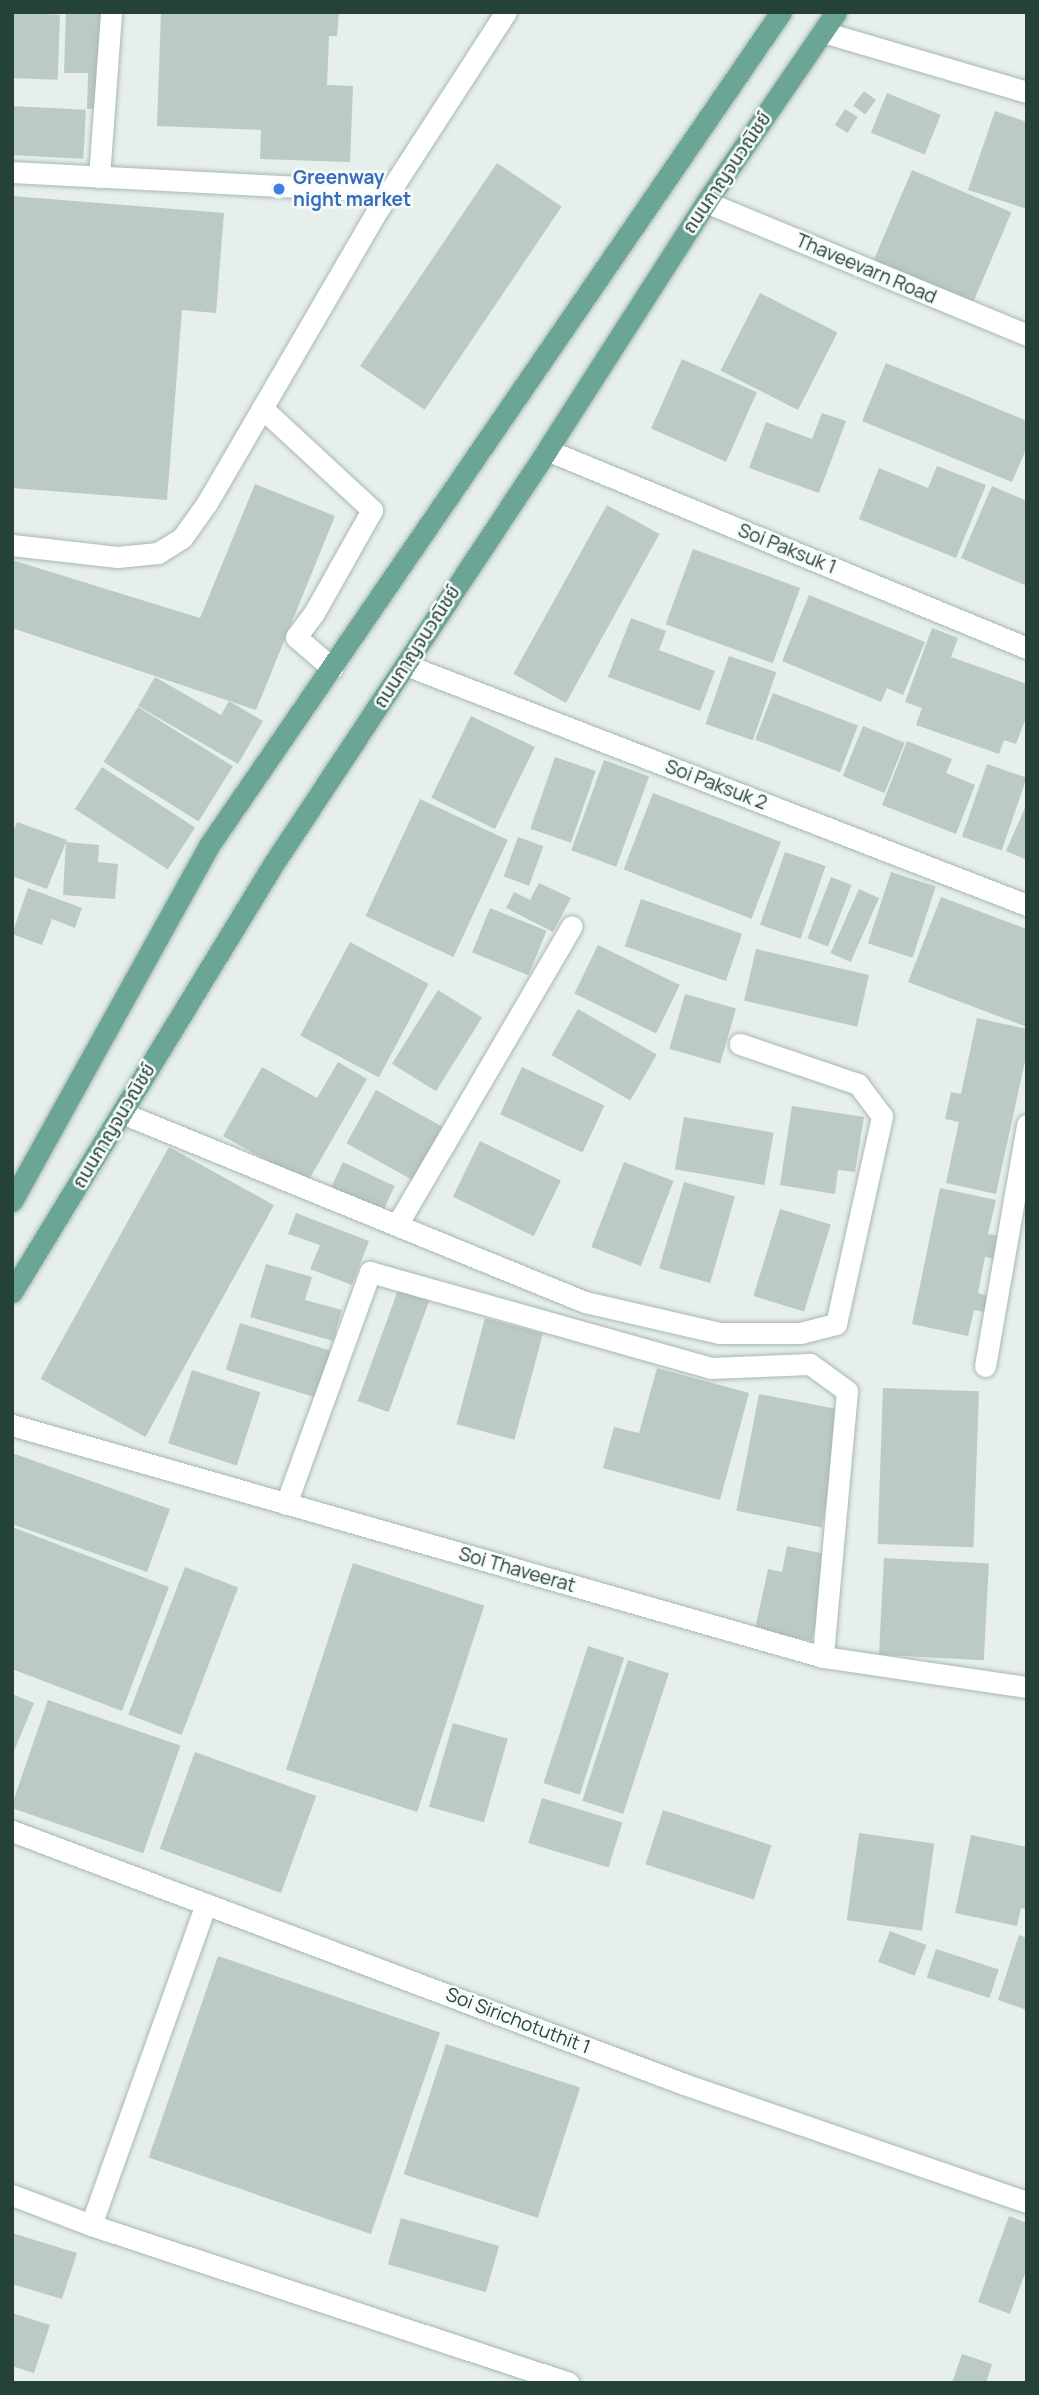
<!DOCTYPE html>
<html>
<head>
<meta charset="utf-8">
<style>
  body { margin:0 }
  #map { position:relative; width:1039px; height:2395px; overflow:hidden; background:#e6efeb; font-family:Manrope,"Noto Sans Thai",sans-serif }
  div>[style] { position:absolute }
  .building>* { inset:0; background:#bbcac4; transform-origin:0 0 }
  .roads { filter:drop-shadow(0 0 2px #a8b8b2) drop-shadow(0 0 2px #a8b8b2) }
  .service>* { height:21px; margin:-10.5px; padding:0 10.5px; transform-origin:10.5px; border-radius:10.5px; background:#fff }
  .minor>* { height:21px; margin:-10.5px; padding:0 10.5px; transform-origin:10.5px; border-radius:10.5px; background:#fff }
  .tertiary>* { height:21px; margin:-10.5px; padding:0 10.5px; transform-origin:10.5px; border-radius:10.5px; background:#fff }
  .primary>* { height:21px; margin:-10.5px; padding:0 10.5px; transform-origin:10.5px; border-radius:10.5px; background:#6aa596 }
  .dots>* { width:19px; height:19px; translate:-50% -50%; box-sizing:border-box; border:4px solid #f7fbf9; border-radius:50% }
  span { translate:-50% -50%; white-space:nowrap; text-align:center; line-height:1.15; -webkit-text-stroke:5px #f7fbf9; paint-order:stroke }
  .street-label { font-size:19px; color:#24423a }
  .shop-label { font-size:19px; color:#366cbe; font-weight:700 }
  .left { translate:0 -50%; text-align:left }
  .frame { position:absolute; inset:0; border:14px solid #24423a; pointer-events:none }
</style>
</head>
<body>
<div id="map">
  <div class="building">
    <i style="clip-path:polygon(66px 12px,103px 12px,100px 109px,87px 109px,88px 73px,64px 73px)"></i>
    <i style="clip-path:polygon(161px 12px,339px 12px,337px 36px,329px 36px,327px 85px,353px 86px,350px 162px,260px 159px,261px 130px,157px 126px)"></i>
    <i style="left:12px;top:13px;width:48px;height:65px;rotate:2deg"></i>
    <i style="left:864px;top:91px;width:15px;height:18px;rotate:37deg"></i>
    <i style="left:887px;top:93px;width:58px;height:43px;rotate:22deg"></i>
    <i style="left:12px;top:106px;width:74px;height:49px;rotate:3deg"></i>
    <i style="left:845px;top:109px;width:15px;height:19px;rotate:32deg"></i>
    <i style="clip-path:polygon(995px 111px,1027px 122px,1027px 209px,968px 190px)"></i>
    <i style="left:497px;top:163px;width:78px;height:245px;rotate:34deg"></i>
    <i style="left:912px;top:170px;width:108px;height:100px;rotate:23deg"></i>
    <i style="clip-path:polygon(12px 196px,224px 213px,216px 313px,182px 310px,167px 500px,12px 488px)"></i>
    <i style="left:760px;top:293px;width:87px;height:87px;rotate:27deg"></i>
    <i style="left:682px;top:359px;width:82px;height:76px;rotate:24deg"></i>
    <i style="clip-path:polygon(886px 363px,1027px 421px,1027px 447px,1012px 482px,862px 421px)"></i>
    <i style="clip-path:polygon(822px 413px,846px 421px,819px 493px,749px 468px,766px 422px,812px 439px)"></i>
    <i style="clip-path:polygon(937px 466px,986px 485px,956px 558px,859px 519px,879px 468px,928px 488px)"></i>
    <i style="clip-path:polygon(255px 484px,335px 516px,256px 710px,12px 628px,12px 560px,200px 618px)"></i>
    <i style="clip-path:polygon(992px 486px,1027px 501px,1027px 586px,961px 558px)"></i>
    <i style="left:607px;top:505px;width:60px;height:193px;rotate:29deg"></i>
    <i style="left:693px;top:549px;width:114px;height:80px;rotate:20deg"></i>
    <i style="clip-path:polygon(809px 595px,925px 642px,903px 695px,887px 688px,881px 702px,782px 661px)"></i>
    <i style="clip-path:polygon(631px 618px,666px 631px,659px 650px,715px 671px,700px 711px,608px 677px)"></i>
    <i style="clip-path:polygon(932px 628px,958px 638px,951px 657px,1027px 684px,1027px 715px,1016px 744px,1004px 740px,999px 754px,916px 725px,922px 708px,905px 702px)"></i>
    <i style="left:729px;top:656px;width:50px;height:72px;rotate:19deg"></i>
    <i style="clip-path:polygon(155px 677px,221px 715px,229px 701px,263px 721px,238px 764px,138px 706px)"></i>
    <i style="left:773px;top:693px;width:91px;height:50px;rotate:21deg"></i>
    <i style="left:138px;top:707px;width:112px;height:65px;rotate:32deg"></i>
    <i style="left:471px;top:716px;width:71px;height:91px;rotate:26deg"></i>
    <i style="left:863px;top:726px;width:45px;height:54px;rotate:22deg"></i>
    <i style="clip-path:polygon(907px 741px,952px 759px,946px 773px,975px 785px,956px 834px,882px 805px)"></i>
    <i style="left:555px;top:757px;width:43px;height:76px;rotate:19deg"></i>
    <i style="left:604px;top:760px;width:48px;height:96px;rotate:20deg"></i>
    <i style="left:987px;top:764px;width:42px;height:77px;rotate:19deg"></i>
    <i style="left:102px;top:767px;width:111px;height:50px;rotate:33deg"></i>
    <i style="left:653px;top:793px;width:137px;height:82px;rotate:21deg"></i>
    <i style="left:420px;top:799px;width:97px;height:129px;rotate:25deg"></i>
    <i style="clip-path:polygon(1027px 803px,1027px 860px,1006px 851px)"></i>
    <i style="clip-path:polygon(17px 822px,67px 840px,47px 889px,12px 876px,12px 835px)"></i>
    <i style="left:518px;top:837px;width:27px;height:42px;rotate:20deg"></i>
    <i style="clip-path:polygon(66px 842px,99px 845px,98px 862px,118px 864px,115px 899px,63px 895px)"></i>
    <i style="left:785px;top:852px;width:43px;height:77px;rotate:19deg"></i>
    <i style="left:891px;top:872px;width:47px;height:75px;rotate:18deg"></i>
    <i style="left:831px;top:877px;width:22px;height:66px;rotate:21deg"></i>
    <i style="clip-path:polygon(539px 883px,571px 898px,553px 932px,506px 908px,514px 892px,530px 900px)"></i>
    <i style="clip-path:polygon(28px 888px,82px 908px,75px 928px,52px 919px,42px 945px,12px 934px)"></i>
    <i style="left:859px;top:889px;width:22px;height:70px;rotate:24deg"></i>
    <i style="clip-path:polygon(941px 897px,1027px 929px,1027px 1027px,908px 982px)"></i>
    <i style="left:641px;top:899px;width:107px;height:50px;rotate:19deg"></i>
    <i style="left:490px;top:908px;width:61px;height:48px;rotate:22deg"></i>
    <i style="left:350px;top:942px;width:89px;height:106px;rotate:28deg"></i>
    <i style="left:598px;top:945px;width:91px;height:54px;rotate:26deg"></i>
    <i style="left:756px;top:949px;width:116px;height:53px;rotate:13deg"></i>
    <i style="left:438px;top:990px;width:52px;height:87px;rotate:32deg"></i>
    <i style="left:685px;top:994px;width:53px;height:57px;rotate:16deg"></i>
    <i style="left:578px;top:1009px;width:91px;height:53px;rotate:30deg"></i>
    <i style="clip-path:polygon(977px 1018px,1027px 1029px,1027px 1052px,996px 1194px,946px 1183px,959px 1122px,945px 1119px,951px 1092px,961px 1094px)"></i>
    <i style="clip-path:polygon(338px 1062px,367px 1079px,307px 1183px,223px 1136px,262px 1067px,317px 1098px)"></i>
    <i style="left:522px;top:1067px;width:91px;height:52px;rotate:25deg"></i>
    <i style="left:376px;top:1090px;width:77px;height:61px;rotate:29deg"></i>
    <i style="clip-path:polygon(792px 1106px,864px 1117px,855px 1172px,838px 1170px,835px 1194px,780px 1185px)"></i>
    <i style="left:684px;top:1117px;width:91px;height:53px;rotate:10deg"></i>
    <i style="left:480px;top:1141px;width:90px;height:62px;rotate:26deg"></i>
    <i style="left:169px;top:1147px;width:120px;height:265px;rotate:29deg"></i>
    <i style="left:343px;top:1162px;width:57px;height:30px;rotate:25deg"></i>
    <i style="left:624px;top:1162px;width:53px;height:91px;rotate:21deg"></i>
    <i style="left:684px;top:1182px;width:53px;height:90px;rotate:16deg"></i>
    <i style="clip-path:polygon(940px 1188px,996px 1200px,988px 1234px,1000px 1236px,996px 1259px,985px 1257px,978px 1293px,988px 1296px,984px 1312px,974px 1310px,968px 1336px,912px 1324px)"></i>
    <i style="left:780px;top:1209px;width:53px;height:91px;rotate:17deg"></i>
    <i style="clip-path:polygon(296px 1213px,369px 1241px,352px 1285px,310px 1269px,320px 1245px,288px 1234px)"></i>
    <i style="clip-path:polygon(266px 1264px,312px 1277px,305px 1300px,342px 1310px,333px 1341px,250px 1317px)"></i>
    <i style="left:398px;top:1290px;width:33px;height:118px;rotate:20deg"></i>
    <i style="left:485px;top:1318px;width:60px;height:110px;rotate:15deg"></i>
    <i style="left:240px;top:1323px;width:95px;height:49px;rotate:17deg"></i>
    <i style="clip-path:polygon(657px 1368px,749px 1393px,720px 1500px,603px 1468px,614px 1427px,639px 1433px)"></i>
    <i style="left:192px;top:1370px;width:72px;height:77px;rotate:18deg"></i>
    <i style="left:883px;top:1388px;width:96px;height:156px;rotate:2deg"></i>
    <i style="left:759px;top:1394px;width:87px;height:119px;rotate:11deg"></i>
    <i style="clip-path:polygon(12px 1453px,170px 1509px,147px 1572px,12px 1524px)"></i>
    <i style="clip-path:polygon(12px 1527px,169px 1587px,122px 1711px,12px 1669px)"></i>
    <i style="clip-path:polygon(787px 1546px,830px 1555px,812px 1641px,755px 1629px,768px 1569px,782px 1572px)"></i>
    <i style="left:884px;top:1558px;width:105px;height:97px;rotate:3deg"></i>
    <i style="left:353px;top:1563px;width:138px;height:217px;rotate:18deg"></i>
    <i style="left:185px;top:1567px;width:57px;height:158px;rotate:21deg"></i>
    <i style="left:588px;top:1646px;width:38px;height:144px;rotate:18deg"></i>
    <i style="left:628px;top:1660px;width:43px;height:148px;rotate:18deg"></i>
    <i style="clip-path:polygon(12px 1694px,34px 1703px,12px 1756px)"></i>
    <i style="left:48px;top:1700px;width:140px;height:114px;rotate:19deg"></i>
    <i style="left:453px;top:1723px;width:57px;height:87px;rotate:16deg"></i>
    <i style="left:195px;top:1752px;width:129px;height:103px;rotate:20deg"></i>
    <i style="left:542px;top:1798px;width:84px;height:47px;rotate:17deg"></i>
    <i style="left:663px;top:1810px;width:114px;height:57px;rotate:18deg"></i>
    <i style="left:859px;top:1833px;width:76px;height:88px;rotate:8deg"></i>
    <i style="clip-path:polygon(971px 1835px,1027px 1847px,1027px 1910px,1021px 1908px,1017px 1926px,955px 1913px)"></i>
    <i style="left:890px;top:1931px;width:39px;height:33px;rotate:21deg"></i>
    <i style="clip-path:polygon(1019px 1935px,1027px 1938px,1027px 2010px,998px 2000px)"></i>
    <i style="left:936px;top:1949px;width:66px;height:30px;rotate:18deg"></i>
    <i style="left:218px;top:1956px;width:235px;height:213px;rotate:19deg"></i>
    <i style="left:446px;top:2044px;width:141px;height:137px;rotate:18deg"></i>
    <i style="clip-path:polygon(1009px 2216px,1027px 2223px,1027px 2268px,1010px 2314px,978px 2302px)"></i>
    <i style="left:401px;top:2218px;width:102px;height:48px;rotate:16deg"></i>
    <i style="clip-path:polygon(12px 2233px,77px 2253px,62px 2299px,12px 2284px)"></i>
    <i style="clip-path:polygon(12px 2313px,50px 2325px,34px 2373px,12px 2366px)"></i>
    <i style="clip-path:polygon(962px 2354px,992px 2364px,986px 2383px,952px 2383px)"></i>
  </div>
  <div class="roads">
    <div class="service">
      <i style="left:823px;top:32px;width:213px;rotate:16.4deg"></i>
      <i style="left:12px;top:172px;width:378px;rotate:3deg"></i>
      <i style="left:99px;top:177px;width:165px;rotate:-85.8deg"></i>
      <i style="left:262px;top:408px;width:150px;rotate:42.8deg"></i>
      <i style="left:372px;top:510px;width:118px;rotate:119.4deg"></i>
      <i style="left:314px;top:613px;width:30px;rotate:127deg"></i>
      <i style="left:296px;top:637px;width:48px;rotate:40.7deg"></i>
      <i style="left:12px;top:545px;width:106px;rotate:6.5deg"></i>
      <i style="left:117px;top:557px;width:41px;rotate:-5.6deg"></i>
      <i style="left:158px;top:553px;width:28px;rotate:-32deg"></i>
      <i style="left:182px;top:538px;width:43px;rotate:-54.5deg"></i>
      <i style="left:207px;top:503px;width:341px;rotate:-59.8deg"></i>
      <i style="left:379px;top:208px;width:234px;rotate:-57.1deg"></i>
    </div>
    <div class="minor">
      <i style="left:547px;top:450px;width:519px;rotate:22.42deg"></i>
      <i style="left:406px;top:665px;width:666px;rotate:21.13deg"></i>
      <i style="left:122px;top:1113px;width:500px;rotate:22.21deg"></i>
      <i style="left:585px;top:1302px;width:138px;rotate:13deg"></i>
      <i style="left:719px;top:1333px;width:81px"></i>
      <i style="left:800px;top:1333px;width:37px;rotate:-14deg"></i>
      <i style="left:836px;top:1324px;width:213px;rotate:-77.5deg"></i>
      <i style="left:882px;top:1116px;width:40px;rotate:-127deg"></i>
      <i style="left:858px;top:1084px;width:125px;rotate:-161.3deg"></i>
      <i style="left:397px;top:1225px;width:346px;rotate:-59.7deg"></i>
      <i style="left:985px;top:1366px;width:245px;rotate:-80.1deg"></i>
      <i style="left:286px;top:1504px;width:247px;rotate:-70.1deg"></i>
      <i style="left:370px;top:1272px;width:354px;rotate:15.7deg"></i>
      <i style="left:711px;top:1368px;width:99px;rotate:-2.3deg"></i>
      <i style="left:810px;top:1364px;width:46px;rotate:36.1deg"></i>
      <i style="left:847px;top:1391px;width:267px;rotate:95.2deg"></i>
      <i style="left:12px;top:1831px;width:718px;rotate:20.63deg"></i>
      <i style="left:684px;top:2084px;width:363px;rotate:19deg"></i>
      <i style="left:12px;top:2195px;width:85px;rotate:20.8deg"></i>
      <i style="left:91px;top:2225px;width:503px;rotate:18.29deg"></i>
      <i style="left:91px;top:2225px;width:341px;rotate:-70.3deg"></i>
    </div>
    <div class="tertiary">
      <i style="left:706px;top:202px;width:347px;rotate:22.5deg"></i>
      <i style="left:12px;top:1425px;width:844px;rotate:15.96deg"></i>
      <i style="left:823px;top:1657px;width:206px;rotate:8.4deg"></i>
    </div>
    <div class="primary">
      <i style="left:12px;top:1201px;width:408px;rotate:-61deg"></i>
      <i style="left:210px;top:844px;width:1009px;rotate:-55.54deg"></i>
      <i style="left:12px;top:1292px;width:503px;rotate:-58.59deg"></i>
      <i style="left:274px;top:863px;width:495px;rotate:-56.5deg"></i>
      <i style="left:547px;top:450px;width:295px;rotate:-57.3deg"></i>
      <i style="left:706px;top:202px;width:230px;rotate:-55.6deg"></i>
    </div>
  </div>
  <div class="dots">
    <i style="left:279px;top:189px;background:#3f7fe0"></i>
  </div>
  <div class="street-label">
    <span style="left:727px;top:173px;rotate:-56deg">ถนนกาญจนวณิชย์</span>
    <span style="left:866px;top:269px;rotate:23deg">Thaveevarn Road</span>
    <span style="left:787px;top:549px;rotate:22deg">Soi Paksuk 1</span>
    <span style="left:417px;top:647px;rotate:-57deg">ถนนกาญจนวณิชย์</span>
    <span style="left:716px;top:785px;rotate:21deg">Soi Paksuk 2</span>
    <span style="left:114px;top:1126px;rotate:-59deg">ถนนกาญจนวณิชย์</span>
    <span style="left:517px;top:1570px;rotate:16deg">Soi Thaveerat</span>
    <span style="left:518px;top:2021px;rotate:21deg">Soi Sirichotuthit 1</span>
  </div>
  <div class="shop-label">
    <span class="left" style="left:293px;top:189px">Greenway<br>night market</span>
  </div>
  <div class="frame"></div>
</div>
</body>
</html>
